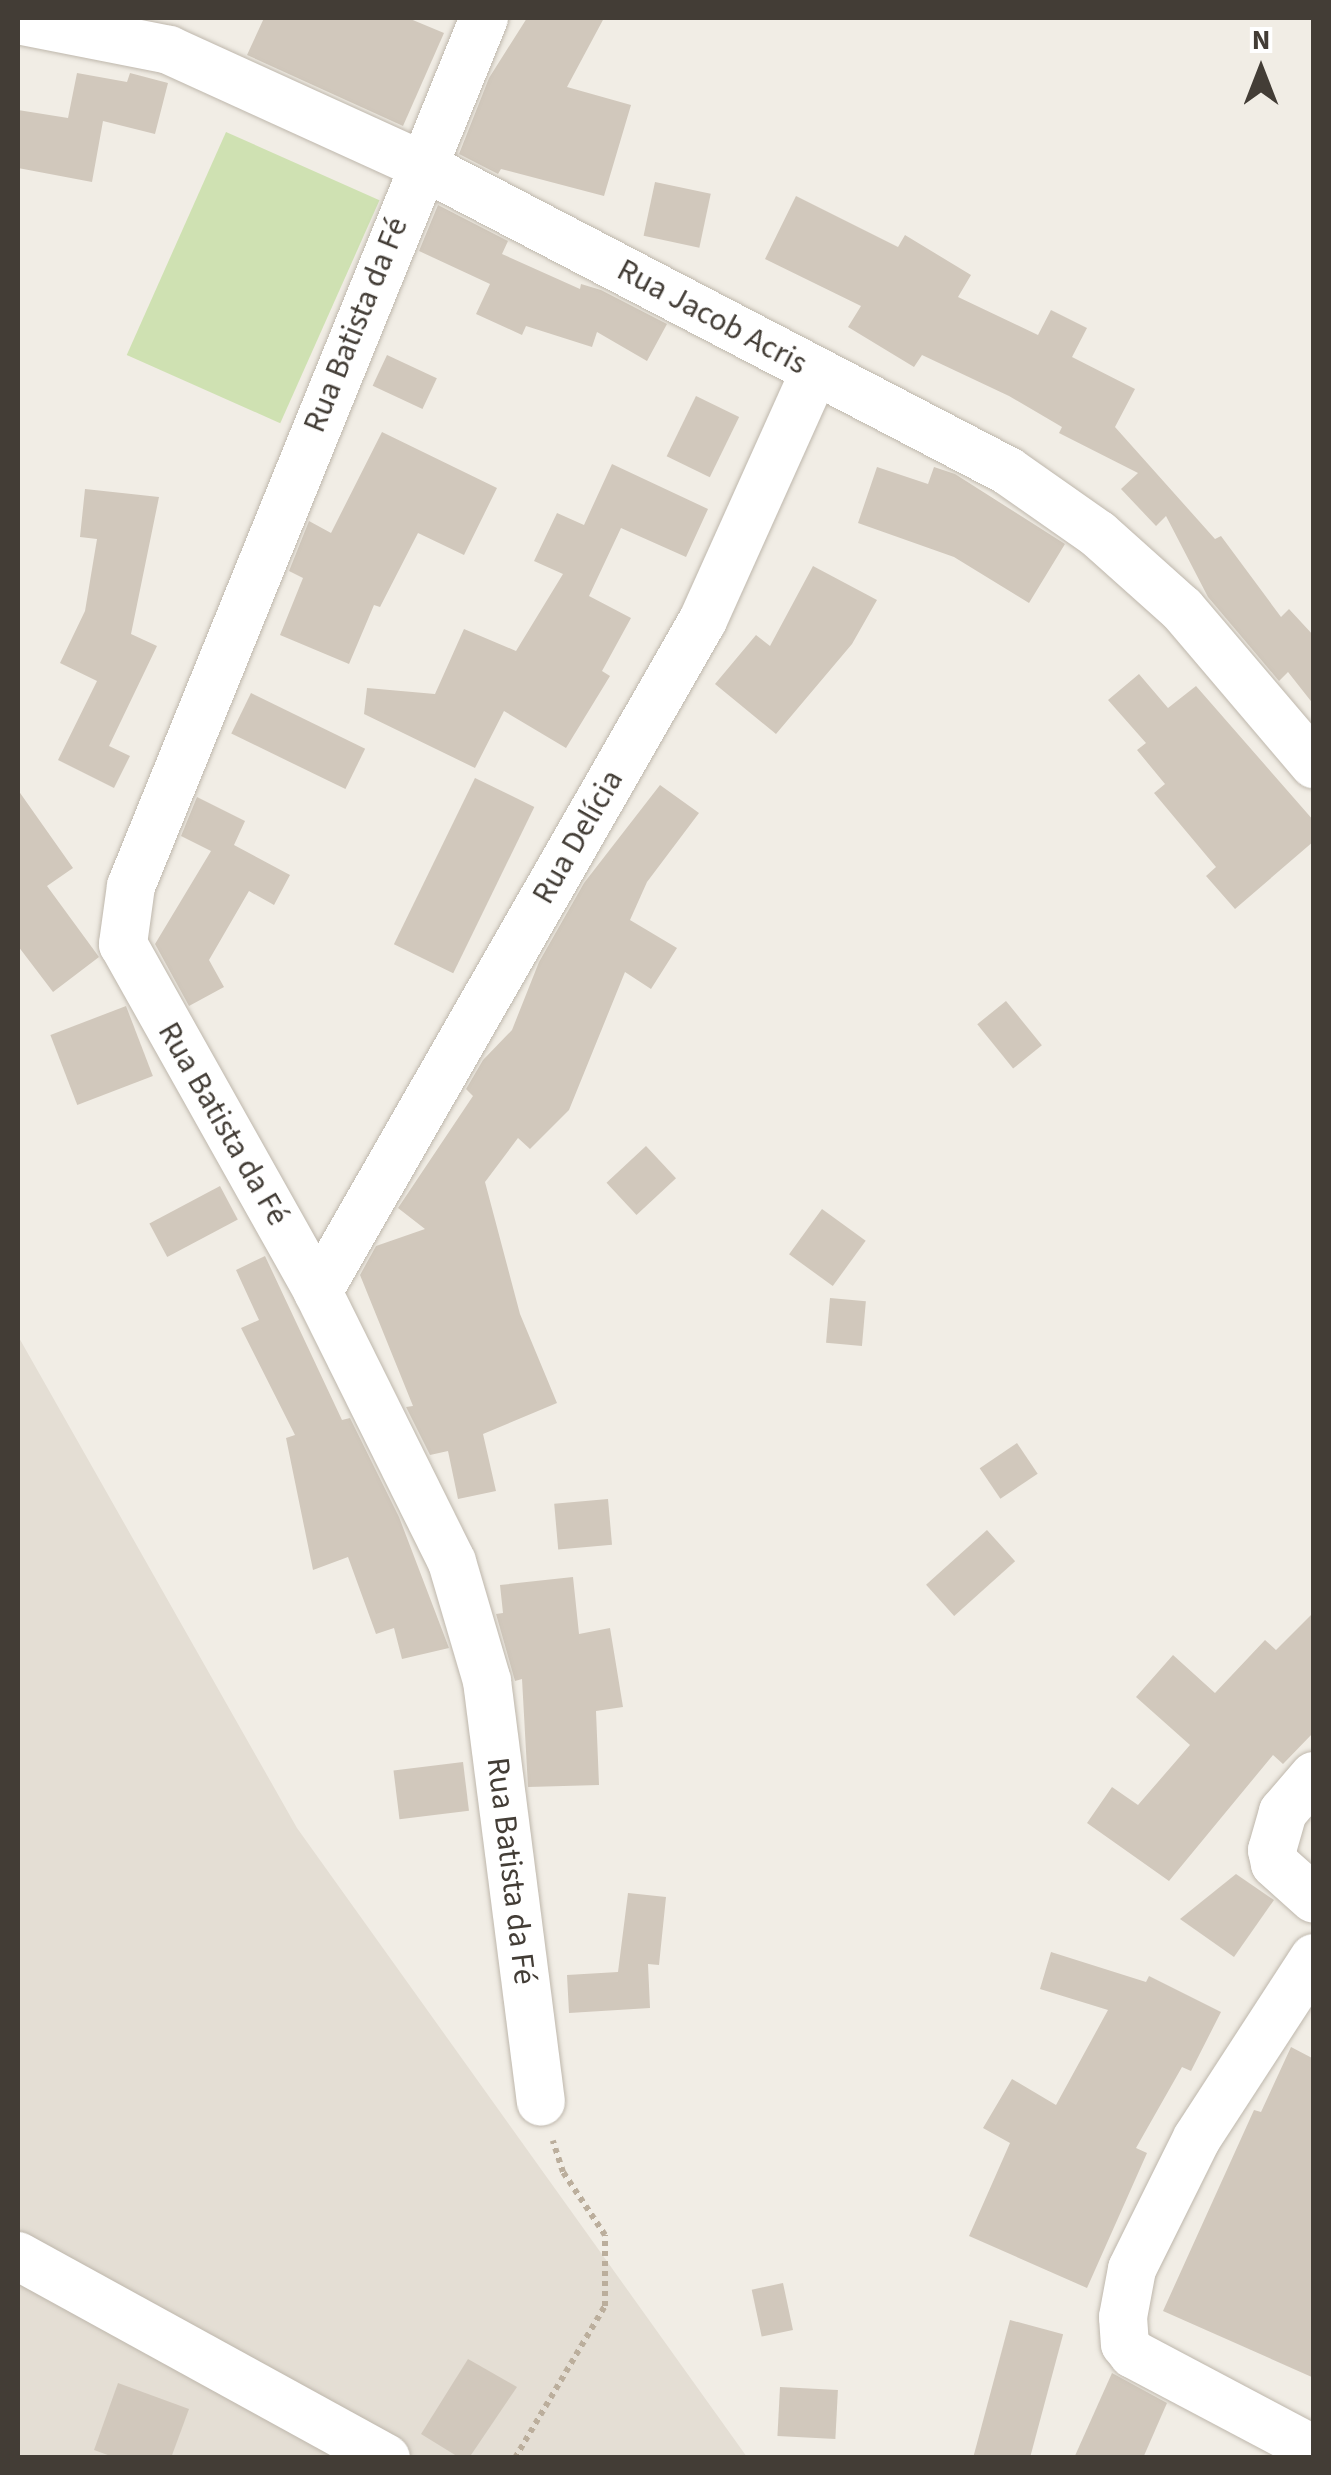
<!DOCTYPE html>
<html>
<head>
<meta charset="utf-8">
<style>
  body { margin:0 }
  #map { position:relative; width:1331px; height:2475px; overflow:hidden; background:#f1ede5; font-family:"Source Sans 3",sans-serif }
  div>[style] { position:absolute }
  .residential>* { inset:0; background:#e4ded4 }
  .green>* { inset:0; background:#cfe1b2; transform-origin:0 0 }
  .building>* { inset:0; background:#d1c8bc; transform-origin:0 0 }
  .path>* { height:6px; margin-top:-3px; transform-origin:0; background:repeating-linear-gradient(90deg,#bbae9c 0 5px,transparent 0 10px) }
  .roads { filter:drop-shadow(0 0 2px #beb7ac) drop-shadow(0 0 2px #beb7ac) }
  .minor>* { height:48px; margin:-24px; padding:0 24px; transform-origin:24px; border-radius:24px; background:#fff }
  span { translate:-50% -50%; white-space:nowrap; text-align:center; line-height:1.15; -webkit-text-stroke:9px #fff; paint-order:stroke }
  .street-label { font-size:32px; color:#433d36 }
  .frame { position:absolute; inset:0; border:20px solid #433d36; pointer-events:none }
  .north { position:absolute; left:1211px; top:20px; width:100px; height:100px; -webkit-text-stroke:8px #fff; paint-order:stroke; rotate:0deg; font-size:28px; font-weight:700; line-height:40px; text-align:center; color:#433d36 }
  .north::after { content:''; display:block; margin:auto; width:35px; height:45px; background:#433d36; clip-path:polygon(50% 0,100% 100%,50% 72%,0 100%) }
</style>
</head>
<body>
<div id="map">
  <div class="residential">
    <i style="clip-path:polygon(18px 1336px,297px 1828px,747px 2457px,18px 2457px)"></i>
  </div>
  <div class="green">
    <i style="left:226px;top:132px;width:168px;height:244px;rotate:24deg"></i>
  </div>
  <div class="building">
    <i style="clip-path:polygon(264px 18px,408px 18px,444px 33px,403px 126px,247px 55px)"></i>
    <i style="clip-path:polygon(527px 18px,604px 18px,567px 87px,631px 105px,604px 196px,501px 169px,498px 174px,459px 154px,489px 78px)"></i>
    <i style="clip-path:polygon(77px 73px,127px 82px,130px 73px,168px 83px,155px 134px,103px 121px,92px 182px,18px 168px,18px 110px,68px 118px)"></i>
    <i style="left:655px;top:182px;width:57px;height:55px;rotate:12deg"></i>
    <i style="clip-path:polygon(796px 196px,898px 247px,905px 235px,971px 275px,958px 297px,1038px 335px,1051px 310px,1087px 328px,1072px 357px,1135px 389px,1115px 427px,1215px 539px,1221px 536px,1281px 617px,1289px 609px,1314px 636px,1314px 705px,1288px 672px,1279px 681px,1208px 597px,1166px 516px,1156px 526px,1121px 489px,1138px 473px,1059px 433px,1062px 427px,1009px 396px,922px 355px,914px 367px,848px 327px,861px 306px,765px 259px)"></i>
    <i style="clip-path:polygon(438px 205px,508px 241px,502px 254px,580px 289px,581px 284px,601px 290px,667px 324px,647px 361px,597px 332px,592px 347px,526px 326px,522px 335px,476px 314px,490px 284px,419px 251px)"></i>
    <i style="left:387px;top:355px;width:55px;height:34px;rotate:25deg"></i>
    <i style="left:696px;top:396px;width:48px;height:67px;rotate:26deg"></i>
    <i style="clip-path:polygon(382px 432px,497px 488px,464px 555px,418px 533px,380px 607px,374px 605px,349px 664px,280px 635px,303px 578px,289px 571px,309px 521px,331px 533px)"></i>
    <i style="clip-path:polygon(612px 464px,708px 509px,686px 557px,621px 528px,589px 596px,631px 618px,602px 671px,610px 676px,566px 748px,504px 711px,475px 768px,364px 714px,367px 688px,435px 694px,464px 629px,516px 651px,563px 574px,534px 561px,557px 513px,584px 525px)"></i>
    <i style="clip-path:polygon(877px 467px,928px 484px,934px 467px,955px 474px,1065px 544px,1029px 603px,954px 557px,858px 523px)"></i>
    <i style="clip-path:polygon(85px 489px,159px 497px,131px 634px,157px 646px,109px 746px,130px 756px,114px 788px,58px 760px,97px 681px,60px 663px,85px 611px,97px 539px,80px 537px)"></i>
    <i style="clip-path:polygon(813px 566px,877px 600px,852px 644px,776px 734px,715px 684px,756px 635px,770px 646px)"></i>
    <i style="clip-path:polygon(1139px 674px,1168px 708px,1196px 686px,1314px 821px,1314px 841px,1235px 909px,1206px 876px,1216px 867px,1154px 793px,1165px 784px,1137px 750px,1146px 743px,1108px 700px)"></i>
    <i style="left:251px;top:693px;width:127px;height:45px;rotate:26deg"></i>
    <i style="left:475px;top:778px;width:66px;height:185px;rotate:26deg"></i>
    <i style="clip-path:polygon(660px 785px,699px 813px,647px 882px,630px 920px,677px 948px,651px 989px,625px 972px,569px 1110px,530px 1149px,518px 1138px,485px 1182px,520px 1314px,557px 1403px,483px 1434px,496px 1491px,458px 1499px,448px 1451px,430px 1455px,406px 1407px,413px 1406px,360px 1275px,376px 1246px,425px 1229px,398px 1208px,473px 1096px,466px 1089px,483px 1060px,512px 1030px,539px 962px,584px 883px)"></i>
    <i style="clip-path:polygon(18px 790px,73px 868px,47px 886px,99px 957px,53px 992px,18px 946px)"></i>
    <i style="clip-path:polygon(197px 797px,245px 821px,234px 845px,290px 875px,274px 905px,249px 891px,209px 960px,224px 987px,189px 1006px,155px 944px,211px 851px,181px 836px)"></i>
    <i style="left:1006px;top:1001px;width:57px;height:37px;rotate:51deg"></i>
    <i style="left:126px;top:1006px;width:75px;height:81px;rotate:69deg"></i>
    <i style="left:646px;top:1146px;width:44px;height:54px;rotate:47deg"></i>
    <i style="left:220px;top:1186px;width:38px;height:80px;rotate:62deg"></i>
    <i style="left:822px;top:1209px;width:54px;height:56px;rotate:36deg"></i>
    <i style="clip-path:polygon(265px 1256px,342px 1420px,350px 1418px,399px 1517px,449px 1648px,402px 1659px,394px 1628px,376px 1634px,348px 1557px,313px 1570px,286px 1438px,295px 1435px,241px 1328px,259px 1320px,236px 1270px)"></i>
    <i style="left:830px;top:1298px;width:36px;height:45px;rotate:5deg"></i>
    <i style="left:1017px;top:1443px;width:37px;height:45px;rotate:56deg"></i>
    <i style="left:608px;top:1499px;width:46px;height:54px;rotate:85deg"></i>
    <i style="left:987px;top:1530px;width:42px;height:82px;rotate:48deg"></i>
    <i style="clip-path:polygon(573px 1577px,579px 1634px,610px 1628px,623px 1707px,596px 1711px,599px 1785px,528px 1787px,522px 1679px,515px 1681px,496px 1614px,503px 1613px,500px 1585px)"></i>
    <i style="clip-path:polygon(1314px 1612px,1314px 1732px,1283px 1764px,1273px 1755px,1169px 1881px,1087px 1823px,1112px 1787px,1138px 1805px,1190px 1745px,1136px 1697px,1173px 1655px,1215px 1693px,1265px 1640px,1276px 1650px)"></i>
    <i style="left:463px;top:1762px;width:49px;height:70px;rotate:83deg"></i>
    <i style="clip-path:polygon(1236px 1874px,1274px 1900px,1234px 1957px,1180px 1919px)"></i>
    <i style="clip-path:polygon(628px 1893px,666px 1897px,659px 1965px,648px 1964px,650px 2008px,569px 2013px,567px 1975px,618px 1972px)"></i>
    <i style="clip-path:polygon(1051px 1952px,1146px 1982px,1149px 1976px,1221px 2012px,1191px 2071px,1182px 2067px,1136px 2148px,1147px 2153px,1087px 2288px,969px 2236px,1010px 2143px,983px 2128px,1012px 2079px,1056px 2105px,1108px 2010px,1040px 1989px)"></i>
    <i style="clip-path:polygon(1291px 2047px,1314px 2059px,1314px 2378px,1163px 2311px,1254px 2110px,1261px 2112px)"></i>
    <i style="left:783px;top:2283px;width:48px;height:32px;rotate:78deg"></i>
    <i style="left:1010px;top:2320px;width:55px;height:143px;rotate:15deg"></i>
    <i style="clip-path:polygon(468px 2359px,517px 2387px,469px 2458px,460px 2458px,421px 2434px)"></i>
    <i style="clip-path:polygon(1112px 2373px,1167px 2403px,1143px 2458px,1074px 2458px)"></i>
    <i style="clip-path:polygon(118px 2383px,189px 2409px,171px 2458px,116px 2458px,94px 2450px)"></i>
    <i style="left:780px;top:2387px;width:58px;height:49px;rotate:3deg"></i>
  </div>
  <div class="path">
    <i style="left:515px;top:2458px;width:177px;rotate:-59.4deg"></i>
    <i style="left:605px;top:2306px;width:71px;rotate:-90deg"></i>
    <i style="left:605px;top:2235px;width:76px;rotate:-123.7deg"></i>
    <i style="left:563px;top:2172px;width:33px;rotate:-108deg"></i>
  </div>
  <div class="roads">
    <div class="minor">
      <i style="left:484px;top:18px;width:937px;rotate:112.13deg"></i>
      <i style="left:131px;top:886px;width:59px;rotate:97.9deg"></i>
      <i style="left:123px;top:944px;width:399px;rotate:60.7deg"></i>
      <i style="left:318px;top:1292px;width:301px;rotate:63.6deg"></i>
      <i style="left:452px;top:1562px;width:124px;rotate:73.6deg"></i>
      <i style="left:487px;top:1681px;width:424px;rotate:82.7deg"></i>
      <i style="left:18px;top:20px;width:154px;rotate:11.2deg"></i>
      <i style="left:169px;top:50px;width:277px;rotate:24.5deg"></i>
      <i style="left:421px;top:165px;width:662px;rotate:27.53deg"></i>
      <i style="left:1008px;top:471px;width:110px;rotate:35deg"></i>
      <i style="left:1098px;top:534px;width:113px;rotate:41.8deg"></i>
      <i style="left:1182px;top:609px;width:204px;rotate:49.6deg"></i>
      <i style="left:318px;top:1292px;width:774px;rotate:-60.19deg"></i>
      <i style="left:703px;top:620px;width:273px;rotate:-65.8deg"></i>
      <i style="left:1314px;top:1776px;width:48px;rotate:130.7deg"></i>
      <i style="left:1283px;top:1812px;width:40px;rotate:106deg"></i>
      <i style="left:1272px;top:1850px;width:14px;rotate:78deg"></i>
      <i style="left:1275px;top:1864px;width:52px;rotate:41.9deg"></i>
      <i style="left:1314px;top:1958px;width:215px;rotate:123deg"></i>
      <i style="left:1197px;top:2138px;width:146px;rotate:116.4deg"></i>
      <i style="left:1132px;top:2269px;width:49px;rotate:100.6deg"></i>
      <i style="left:1123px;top:2317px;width:27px;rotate:86deg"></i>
      <i style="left:1125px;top:2344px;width:13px;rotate:51deg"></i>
      <i style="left:1133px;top:2354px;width:205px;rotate:27.9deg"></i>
      <i style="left:18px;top:2256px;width:420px;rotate:28.8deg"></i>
    </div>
  </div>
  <div class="street-label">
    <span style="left:712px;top:317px;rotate:28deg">Rua Jacob Acris</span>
    <span style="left:356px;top:325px;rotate:-68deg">Rua Batista da Fé</span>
    <span style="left:578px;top:837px;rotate:-60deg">Rua Delícia</span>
    <span style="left:223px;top:1124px;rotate:60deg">Rua Batista da Fé</span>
    <span style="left:511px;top:1871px;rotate:83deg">Rua Batista da Fé</span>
  </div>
  <div class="frame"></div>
  <div class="north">N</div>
</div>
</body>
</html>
